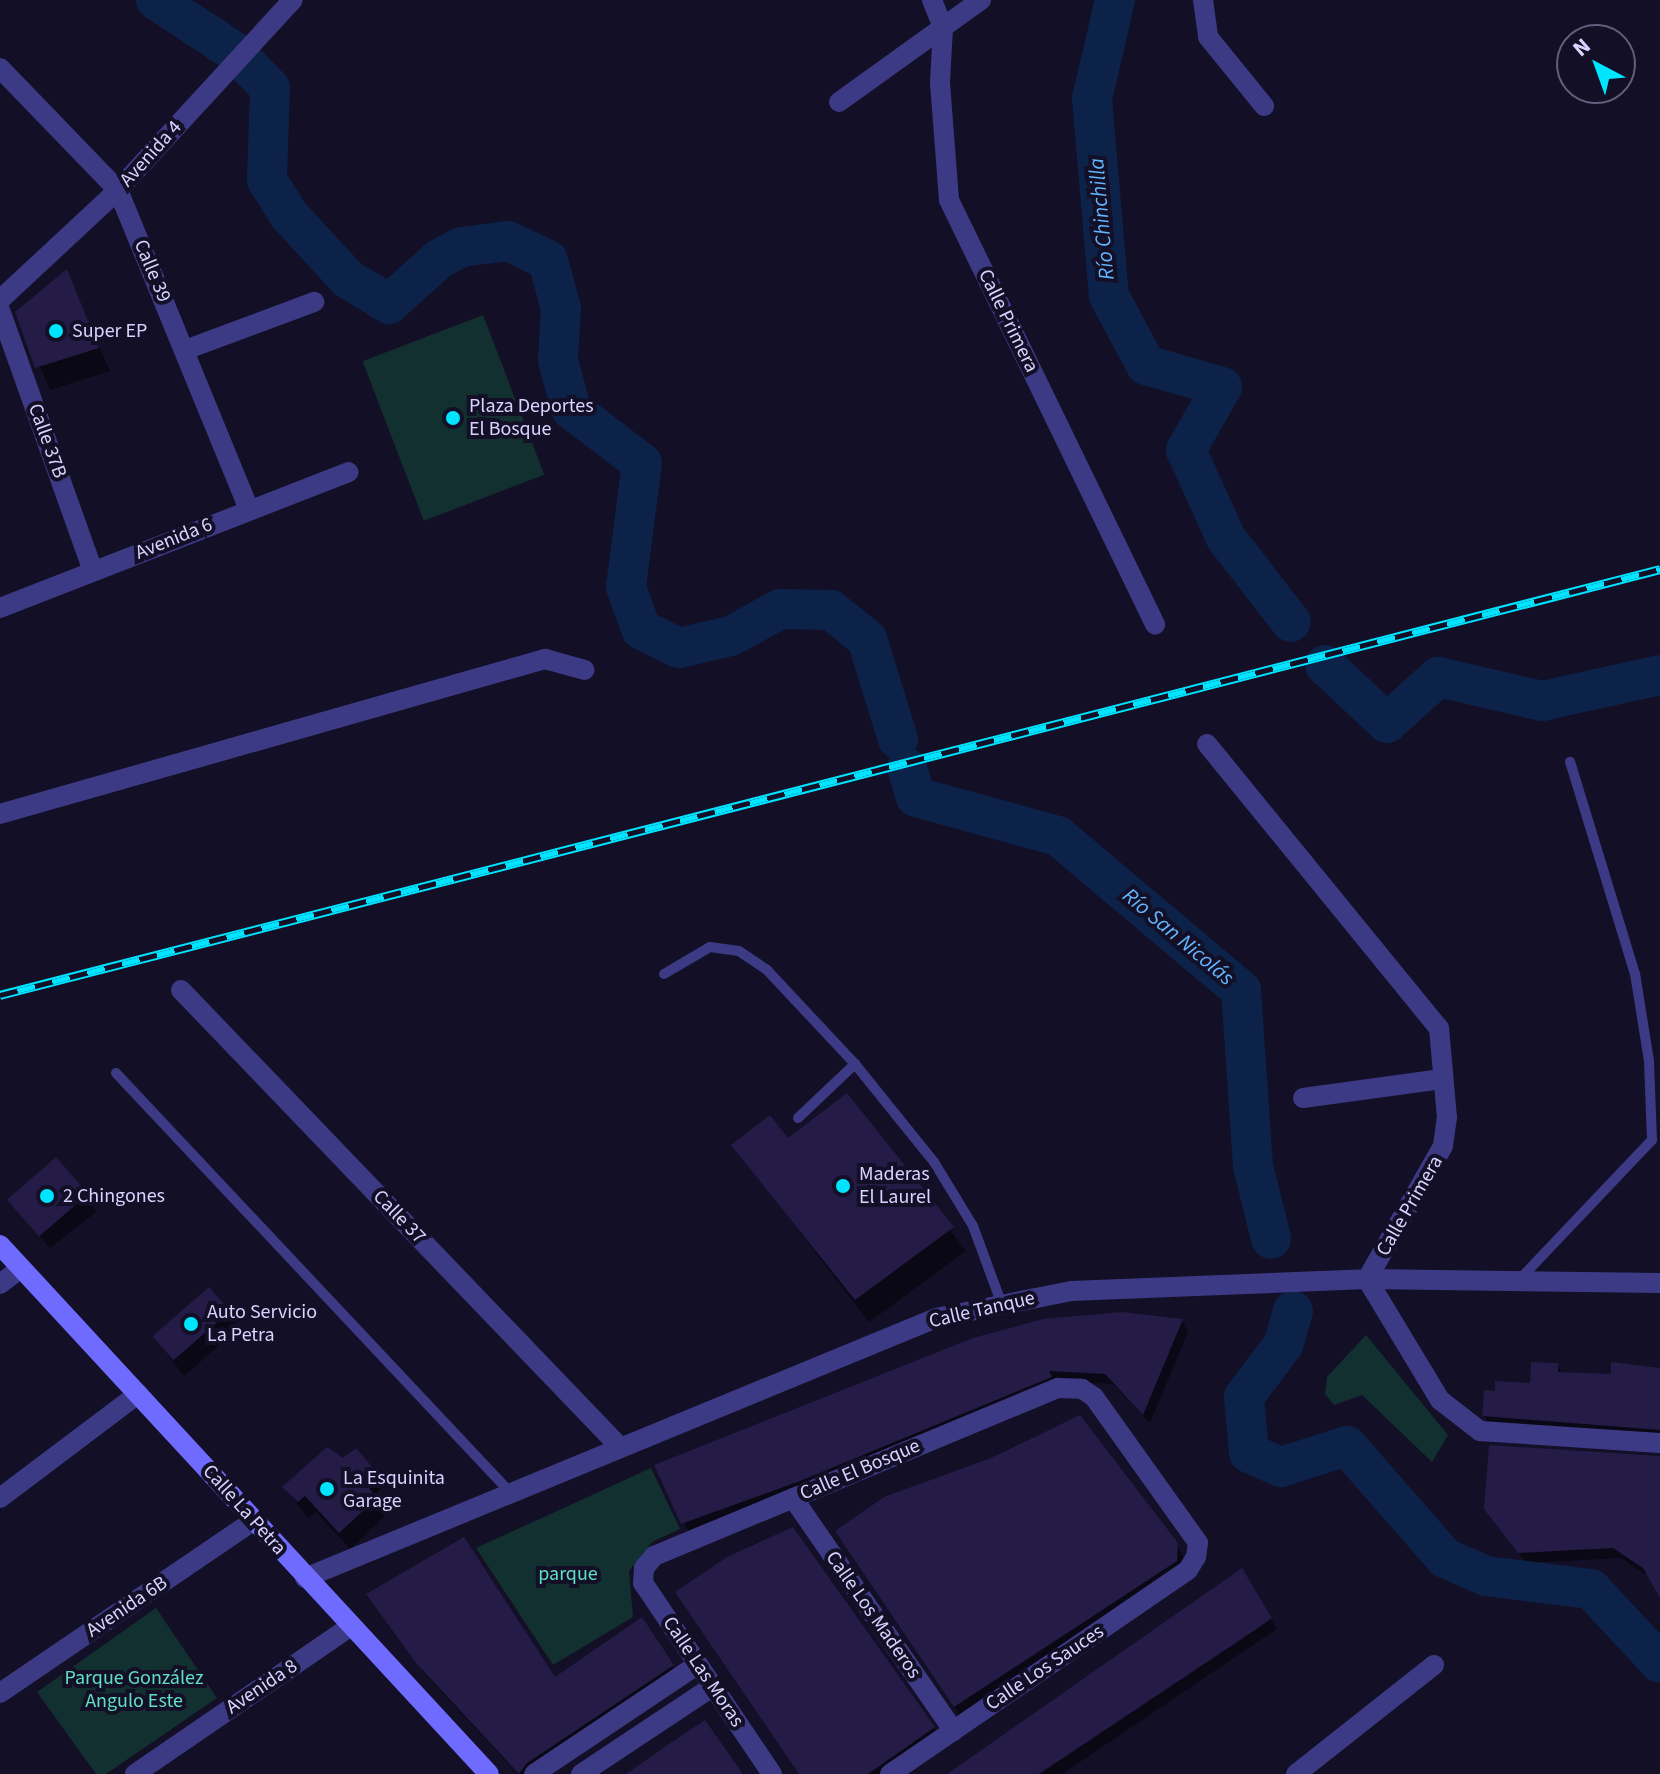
<!DOCTYPE html>
<html>
<head>
<meta charset="utf-8">
<style>
  body { margin:0 }
  #map { position:relative; width:1660px; height:1774px; overflow:hidden; background:#130f26; font-family:"Source Sans 3",sans-serif }
  div>[style] { position:absolute }
  .green>* { inset:0; background:#12302f; transform-origin:0 0 }
  .shadow>* { inset:0; background:#0007 }
  .river>* { height:40px; margin:-20px; padding:0 20px; transform-origin:20px; border-radius:20px; background:#0c2248 }
  .building>* { inset:0; background:#241b47; transform-origin:0 0 }
  .lane>* { height:10px; margin:-5px; padding:0 5px; transform-origin:5px; border-radius:5px; background:#3d3a85 }
  .street>* { height:20px; margin:-10px; padding:0 10px; transform-origin:10px; border-radius:10px; background:#3d3a85 }
  .secondary>* { height:20px; margin:-10px; padding:0 10px; transform-origin:10px; border-radius:10px; background:#6f6bff }
  .rail>* { height:9px; margin-top:-4.5px; transform-origin:0; background:repeating-linear-gradient(90deg,#130f26 0 18px,#00e5ff 0 36px); box-sizing:border-box; border-block:2px solid #00e5ff }
  .dots>* { width:22px; height:22px; translate:-50% -50%; box-sizing:border-box; border:4px solid #130f26; border-radius:50% }
  span { translate:-50% -50%; white-space:nowrap; text-align:center; line-height:1.15; -webkit-text-stroke:8px #130f26; paint-order:stroke }
  .street-label { font-size:20px; color:#d9d4ff }
  .poi-label { font-size:20px; color:#d9d4ff }
  .left { translate:0 -50%; text-align:left }
  .park-label { font-size:20px; color:#5fe0c0 }
  .water-label { font-size:22px; color:#62b6ff; font-style:italic }
  .north { position:absolute; left:1556px; top:24px; width:80px; height:80px; box-sizing:border-box; background:#130f26; border:2px solid #625e7d; border-radius:50%; rotate:319deg; font-size:22px; font-weight:700; line-height:32px; text-align:center; color:#d9d4ff }
  .north::after { content:''; display:block; margin:auto; width:28px; height:36px; background:#00e5ff; clip-path:polygon(50% 0,100% 100%,50% 72%,0 100%) }
</style>
</head>
<body>
<div id="map">
  <div class="green">
    <i style="left:483px;top:315px;width:171px;height:129px;rotate:69deg"></i>
    <i style="clip-path:polygon(1366px 1335px,1448px 1435px,1432px 1462px,1362px 1395px,1334px 1405px,1325px 1394px,1327px 1377px)"></i>
    <i style="clip-path:polygon(651px 1468px,680px 1529px,652px 1542px,629px 1571px,633px 1617px,553px 1665px,476px 1548px)"></i>
    <i style="clip-path:polygon(156px 1608px,217px 1698px,106px 1774px,96px 1774px,37px 1692px)"></i>
  </div>
  <div class="shadow">
    <i style="clip-path:polygon(66px 272px,110px 371px,50px 390px,17px 313px)"></i>
    <i style="clip-path:polygon(847px 1096px,966px 1251px,869px 1322px,734px 1146px,788px 1141px)"></i>
    <i style="clip-path:polygon(87px 1195px,96px 1212px,50px 1248px,8px 1199px)"></i>
    <i style="clip-path:polygon(228px 1312px,238px 1329px,184px 1376px,155px 1337px)"></i>
    <i style="clip-path:polygon(1182px 1321px,1188px 1332px,1150px 1423px,1113px 1384px,1053px 1381px,689px 1533px,656px 1467px)"></i>
    <i style="clip-path:polygon(1557px 1365px,1562px 1374px,1612px 1376px,1660px 1369px,1660px 1440px,1491px 1427px,1484px 1416px)"></i>
    <i style="clip-path:polygon(1660px 1458px,1660px 1594px,1652px 1579px,1621px 1558px,1526px 1563px,1493px 1520px)"></i>
    <i style="clip-path:polygon(343px 1460px,373px 1470px,382px 1487px,373px 1497px,385px 1516px,350px 1549px,316px 1512px,308px 1518px,285px 1487px)"></i>
    <i style="clip-path:polygon(992px 1460px,1177px 1544px,1183px 1556px,1182px 1573px,961px 1717px,844px 1543px)"></i>
    <i style="clip-path:polygon(1242px 1571px,1277px 1629px,1062px 1774px,954px 1774px)"></i>
    <i style="clip-path:polygon(375px 1606px,555px 1680px,672px 1666px,678px 1677px,533px 1774px,518px 1774px,425px 1674px)"></i>
    <i style="clip-path:polygon(934px 1728px,940px 1739px,890px 1774px,801px 1774px)"></i>
  </div>
  <div class="river">
    <i style="left:156px;top:0;width:95px;rotate:33.4deg"></i>
    <i style="left:235px;top:52px;width:50px;rotate:45.8deg"></i>
    <i style="left:270px;top:88px;width:92px;rotate:91.9deg"></i>
    <i style="left:267px;top:180px;width:40px;rotate:58deg"></i>
    <i style="left:288px;top:214px;width:88px;rotate:47.3deg"></i>
    <i style="left:348px;top:279px;width:48px;rotate:31.4deg"></i>
    <i style="left:389px;top:304px;width:67px;rotate:-42deg"></i>
    <i style="left:439px;top:259px;width:26px;rotate:-28deg"></i>
    <i style="left:462px;top:247px;width:46px;rotate:-7.4deg"></i>
    <i style="left:508px;top:241px;width:44px;rotate:25.4deg"></i>
    <i style="left:548px;top:260px;width:51px;rotate:75.1deg"></i>
    <i style="left:561px;top:309px;width:51px;rotate:93.4deg"></i>
    <i style="left:558px;top:360px;width:51px;rotate:75.1deg"></i>
    <i style="left:571px;top:409px;width:89px;rotate:37.3deg"></i>
    <i style="left:642px;top:463px;width:125px;rotate:97.4deg"></i>
    <i style="left:626px;top:587px;width:45px;rotate:70.3deg"></i>
    <i style="left:641px;top:629px;width:42px;rotate:26.6deg"></i>
    <i style="left:679px;top:648px;width:53px;rotate:-13deg"></i>
    <i style="left:731px;top:636px;width:56px;rotate:-28.9deg"></i>
    <i style="left:780px;top:609px;width:51px;rotate:1.1deg"></i>
    <i style="left:831px;top:610px;width:46px;rotate:38.9deg"></i>
    <i style="left:867px;top:639px;width:105px;rotate:72.8deg"></i>
    <i style="left:1115px;top:0;width:102px;rotate:103.1deg"></i>
    <i style="left:1092px;top:99px;width:198px;rotate:85.1deg"></i>
    <i style="left:1109px;top:296px;width:78px;rotate:61.8deg"></i>
    <i style="left:1146px;top:365px;width:79px;rotate:16.1deg"></i>
    <i style="left:1222px;top:387px;width:73px;rotate:119.7deg"></i>
    <i style="left:1186px;top:450px;width:97px;rotate:65.6deg"></i>
    <i style="left:1226px;top:538px;width:106px;rotate:52.3deg"></i>
    <i style="left:1325px;top:665px;width:85px;rotate:43.1deg"></i>
    <i style="left:1387px;top:723px;width:69px;rotate:-42deg"></i>
    <i style="left:1438px;top:677px;width:107px;rotate:13deg"></i>
    <i style="left:1542px;top:701px;width:121px;rotate:-12.4deg"></i>
    <i style="left:907px;top:768px;width:30px;rotate:73deg"></i>
    <i style="left:916px;top:797px;width:147px;rotate:15.4deg"></i>
    <i style="left:1058px;top:836px;width:239px;rotate:40.1deg"></i>
    <i style="left:1241px;top:990px;width:176px;rotate:86.1deg"></i>
    <i style="left:1253px;top:1166px;width:75px;rotate:76.1deg"></i>
    <i style="left:1293px;top:1311px;width:35px;rotate:106deg"></i>
    <i style="left:1283px;top:1345px;width:65px;rotate:126.9deg"></i>
    <i style="left:1244px;top:1397px;width:56px;rotate:84.9deg"></i>
    <i style="left:1249px;top:1453px;width:35px;rotate:24deg"></i>
    <i style="left:1281px;top:1467px;width:69px;rotate:-17.7deg"></i>
    <i style="left:1347px;top:1446px;width:149px;rotate:48.8deg"></i>
    <i style="left:1445px;top:1558px;width:45px;rotate:23.7deg"></i>
    <i style="left:1486px;top:1576px;width:106px;rotate:7.1deg"></i>
    <i style="left:1591px;top:1589px;width:101px;rotate:47deg"></i>
  </div>
  <div class="building">
    <i style="clip-path:polygon(67px 269px,99px 348px,35px 368px,15px 312px)"></i>
    <i style="clip-path:polygon(847px 1093px,954px 1227px,855px 1300px,731px 1145px,770px 1115px,788px 1138px)"></i>
    <i style="left:56px;top:1157px;width:49px;height:65px;rotate:49deg"></i>
    <i style="left:209px;top:1287px;width:32px;height:75px;rotate:49deg"></i>
    <i style="clip-path:polygon(1122px 1312px,1183px 1319px,1143px 1415px,1105px 1374px,1049px 1371px,1052px 1377px,800px 1481px,681px 1524px,654px 1465px,973px 1338px,1043px 1319px)"></i>
    <i style="clip-path:polygon(1531px 1362px,1558px 1363px,1558px 1372px,1611px 1374px,1611px 1362px,1660px 1368px,1660px 1430px,1482px 1416px,1484px 1390px,1495px 1391px,1495px 1381px,1530px 1383px)"></i>
    <i style="clip-path:polygon(1080px 1415px,1178px 1543px,1177px 1561px,954px 1707px,835px 1531px,884px 1497px,991px 1458px)"></i>
    <i style="clip-path:polygon(1489px 1445px,1660px 1456px,1660px 1598px,1643px 1568px,1613px 1548px,1518px 1553px,1484px 1509px)"></i>
    <i style="clip-path:polygon(327px 1447px,343px 1458px,356px 1448px,374px 1469px,363px 1481px,377px 1498px,339px 1533px,305px 1496px,298px 1502px,282px 1487px)"></i>
    <i style="clip-path:polygon(793px 1527px,935px 1727px,868px 1774px,799px 1774px,675px 1592px,727px 1557px)"></i>
    <i style="clip-path:polygon(464px 1537px,555px 1677px,642px 1617px,674px 1665px,527px 1763px,519px 1774px,416px 1663px,366px 1594px)"></i>
    <i style="clip-path:polygon(1242px 1568px,1272px 1618px,1255px 1630px,1039px 1774px,947px 1774px)"></i>
    <i style="clip-path:polygon(705px 1720px,743px 1774px,626px 1774px,666px 1746px)"></i>
  </div>
  <div class="lane">
    <i style="left:664px;top:974px;width:53px;rotate:-30.4deg"></i>
    <i style="left:710px;top:947px;width:29px;rotate:8deg"></i>
    <i style="left:739px;top:951px;width:34px;rotate:34deg"></i>
    <i style="left:767px;top:970px;width:129px;rotate:46.9deg"></i>
    <i style="left:855px;top:1064px;width:126px;rotate:51.1deg"></i>
    <i style="left:934px;top:1162px;width:75px;rotate:58.6deg"></i>
    <i style="left:973px;top:1226px;width:84px;rotate:69.8deg"></i>
    <i style="left:116px;top:1073px;width:574px;rotate:46.77deg"></i>
    <i style="left:798px;top:1118px;width:79px;rotate:-43.5deg"></i>
    <i style="left:1520px;top:1279px;width:192px;rotate:-46.5deg"></i>
    <i style="left:1652px;top:1140px;width:79px;rotate:-92.2deg"></i>
    <i style="left:1649px;top:1061px;width:88px;rotate:-99.1deg"></i>
    <i style="left:1635px;top:974px;width:222px;rotate:-107deg"></i>
  </div>
  <div class="street">
    <i style="left:932px;top:0;width:29px;rotate:68deg"></i>
    <i style="left:943px;top:27px;width:56px;rotate:93.1deg"></i>
    <i style="left:940px;top:83px;width:117px;rotate:85.6deg"></i>
    <i style="left:949px;top:200px;width:472px;rotate:64.1deg"></i>
    <i style="left:1203px;top:0;width:37px;rotate:82deg"></i>
    <i style="left:1208px;top:37px;width:89px;rotate:50.9deg"></i>
    <i style="left:0;top:68px;width:170px;rotate:46deg"></i>
    <i style="left:118px;top:190px;width:345px;rotate:67.7deg"></i>
    <i style="left:839px;top:102px;width:175px;rotate:-35.7deg"></i>
    <i style="left:0;top:300px;width:161px;rotate:-43deg"></i>
    <i style="left:118px;top:190px;width:258px;rotate:-47.4deg"></i>
    <i style="left:0;top:310px;width:277px;rotate:70.4deg"></i>
    <i style="left:185px;top:350px;width:138px;rotate:-20.4deg"></i>
    <i style="left:0;top:608px;width:374px;rotate:-21.3deg"></i>
    <i style="left:1207px;top:744px;width:367px;rotate:50.8deg"></i>
    <i style="left:1439px;top:1028px;width:89px;rotate:84.9deg"></i>
    <i style="left:1447px;top:1117px;width:29px;rotate:98deg"></i>
    <i style="left:1443px;top:1146px;width:153px;rotate:119.7deg"></i>
    <i style="left:1367px;top:1279px;width:141px;rotate:58.9deg"></i>
    <i style="left:1440px;top:1400px;width:51px;rotate:37.8deg"></i>
    <i style="left:1480px;top:1431px;width:180px;rotate:3.8deg"></i>
    <i style="left:0;top:814px;width:567px;rotate:-15.88deg"></i>
    <i style="left:545px;top:659px;width:41px;rotate:15.4deg"></i>
    <i style="left:181px;top:990px;width:631px;rotate:46.16deg"></i>
    <i style="left:1303px;top:1098px;width:140px;rotate:-7.8deg"></i>
    <i style="left:0;top:1284px;width:26px;rotate:-37deg"></i>
    <i style="left:0;top:1498px;width:173px;rotate:-37deg"></i>
    <i style="left:793px;top:1498px;width:283px;rotate:55.4deg"></i>
    <i style="left:305px;top:1578px;width:682px;rotate:-22.39deg"></i>
    <i style="left:936px;top:1318px;width:138px;rotate:-11.3deg"></i>
    <i style="left:1071px;top:1291px;width:296px;rotate:-2.3deg"></i>
    <i style="left:1367px;top:1279px;width:293px;rotate:0.8deg"></i>
    <i style="left:0;top:1693px;width:306px;rotate:-34.2deg"></i>
    <i style="left:135px;top:1774px;width:260px;rotate:-34.4deg"></i>
    <i style="left:534px;top:1774px;width:196px;rotate:-33.8deg"></i>
    <i style="left:581px;top:1774px;width:157px;rotate:-33.6deg"></i>
    <i style="left:772px;top:1774px;width:230px;rotate:-124deg"></i>
    <i style="left:643px;top:1583px;width:15px;rotate:-86deg"></i>
    <i style="left:644px;top:1568px;width:16px;rotate:-50deg"></i>
    <i style="left:654px;top:1556px;width:438px;rotate:-22.6deg"></i>
    <i style="left:1058px;top:1388px;width:24px;rotate:2deg"></i>
    <i style="left:1082px;top:1389px;width:14px;rotate:34deg"></i>
    <i style="left:1094px;top:1397px;width:179px;rotate:54.5deg"></i>
    <i style="left:1198px;top:1543px;width:14px;rotate:98deg"></i>
    <i style="left:1196px;top:1557px;width:15px;rotate:122deg"></i>
    <i style="left:1188px;top:1570px;width:361px;rotate:145.6deg"></i>
    <i style="left:1296px;top:1774px;width:176px;rotate:-38.3deg"></i>
  </div>
  <div class="secondary">
    <i style="left:0;top:1245px;width:720px;rotate:47.25deg"></i>
  </div>
  <div class="rail">
    <i style="left:0;top:995px;width:1714px;rotate:-14.39deg"></i>
  </div>
  <div class="dots">
    <i style="left:56px;top:331px;background:#00e5ff"></i>
    <i style="left:453px;top:418px;background:#00e5ff"></i>
    <i style="left:843px;top:1186px;background:#00e5ff"></i>
    <i style="left:47px;top:1196px;background:#00e5ff"></i>
    <i style="left:191px;top:1324px;background:#00e5ff"></i>
    <i style="left:327px;top:1489px;background:#00e5ff"></i>
  </div>
  <div class="street-label">
    <span style="left:151px;top:154px;rotate:-48deg">Avenida 4</span>
    <span style="left:152px;top:271px;rotate:67deg">Calle 39</span>
    <span style="left:1008px;top:321px;rotate:64deg">Calle Primera</span>
    <span style="left:47px;top:441px;rotate:70deg">Calle 37B</span>
    <span style="left:174px;top:539px;rotate:-22deg">Avenida 6</span>
    <span style="left:1410px;top:1206px;rotate:-60deg">Calle Primera</span>
    <span style="left:399px;top:1217px;rotate:46deg">Calle 37</span>
    <span style="left:982px;top:1310px;rotate:-13deg">Calle Tanque</span>
    <span style="left:860px;top:1470px;rotate:-23deg">Calle El Bosque</span>
    <span style="left:244px;top:1510px;rotate:48deg">Calle La Petra</span>
    <span style="left:127px;top:1607px;rotate:-34deg">Avenida 6B</span>
    <span style="left:873px;top:1615px;rotate:55deg">Calle Los Maderos</span>
    <span style="left:1045px;top:1668px;rotate:-34deg">Calle Los Sauces</span>
    <span style="left:703px;top:1672px;rotate:56deg">Calle Las Moras</span>
    <span style="left:262px;top:1687px;rotate:-34deg">Avenida 8</span>
  </div>
  <div class="poi-label">
    <span class="left" style="left:72px;top:331px">Super EP</span>
    <span class="left" style="left:469px;top:418px">Plaza Deportes<br>El Bosque</span>
    <span class="left" style="left:859px;top:1186px">Maderas<br>El Laurel</span>
    <span class="left" style="left:63px;top:1196px">2 Chingones</span>
    <span class="left" style="left:207px;top:1324px">Auto Servicio<br>La Petra</span>
    <span class="left" style="left:343px;top:1490px">La Esquinita<br>Garage</span>
  </div>
  <div class="park-label">
    <span style="left:568px;top:1574px">parque</span>
    <span style="left:134px;top:1690px">Parque González<br>Angulo Este</span>
  </div>
  <div class="water-label">
    <span style="left:1102px;top:219px;rotate:-95deg">Río Chinchilla</span>
    <span style="left:1178px;top:937px;rotate:40deg">Río San Nicolás</span>
  </div>
  <div class="north">N</div>
</div>
</body>
</html>
